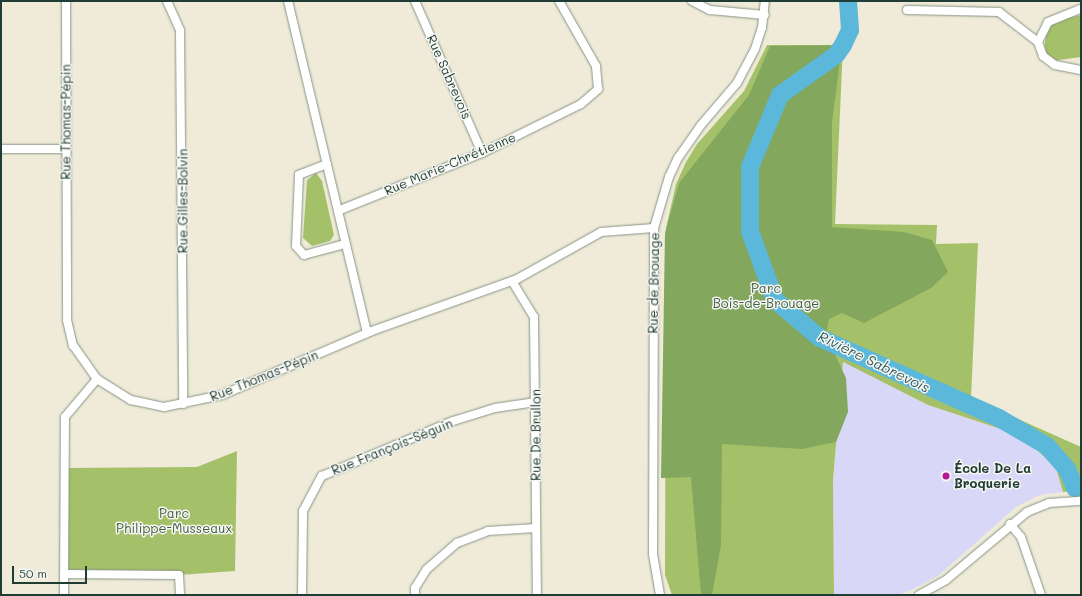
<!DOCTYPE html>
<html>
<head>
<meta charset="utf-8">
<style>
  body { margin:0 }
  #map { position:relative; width:1082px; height:596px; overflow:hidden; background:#efebd8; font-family:Mali,sans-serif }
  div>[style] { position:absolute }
  .built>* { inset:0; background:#d8d7f8 }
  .green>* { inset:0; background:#a4c169 }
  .forest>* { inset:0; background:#83a75d }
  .river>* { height:18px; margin:-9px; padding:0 9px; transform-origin:9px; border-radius:9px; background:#5cb8da }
  .roads { filter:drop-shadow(0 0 1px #879486) drop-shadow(0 0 1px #879486) }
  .street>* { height:8px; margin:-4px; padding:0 4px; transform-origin:4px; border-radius:4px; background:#fff }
  .dots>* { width:11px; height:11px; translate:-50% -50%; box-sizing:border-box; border:2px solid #f6f6f2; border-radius:50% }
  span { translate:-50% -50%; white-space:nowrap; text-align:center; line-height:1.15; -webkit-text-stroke:3px #f6f6f2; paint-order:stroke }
  .street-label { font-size:13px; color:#1f3d34 }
  .park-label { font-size:13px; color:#405e41 }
  .poi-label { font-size:13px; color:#1f3d34; font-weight:700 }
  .left { translate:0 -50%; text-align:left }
  .water-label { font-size:14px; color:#2e5c5e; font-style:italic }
  .frame { position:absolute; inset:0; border:2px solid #1f3d34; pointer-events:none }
  .scale { position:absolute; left:12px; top:566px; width:75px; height:18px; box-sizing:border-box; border:2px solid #1f3d34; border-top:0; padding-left:5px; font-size:12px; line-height:14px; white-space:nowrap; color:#1f3d34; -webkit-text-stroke:3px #f6f6f2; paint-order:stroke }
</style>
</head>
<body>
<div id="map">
  <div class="built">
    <i style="clip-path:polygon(843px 362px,928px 405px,1022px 436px,1056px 468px,1063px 492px,1040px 495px,1016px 507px,938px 576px,909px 591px,897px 595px,834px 595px,833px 480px)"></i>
  </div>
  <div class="green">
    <i style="clip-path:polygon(1081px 15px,1081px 57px,1051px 61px,1043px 56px,1048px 22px)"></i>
    <i style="clip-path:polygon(767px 45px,843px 45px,835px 224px,937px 225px,936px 244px,978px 243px,971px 398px,1081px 447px,1081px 491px,1063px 492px,1056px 468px,1022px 436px,928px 405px,843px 362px,833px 480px,834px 595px,672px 595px,665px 575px,666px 228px,676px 184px,686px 162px,697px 144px,744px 91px)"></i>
    <i style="clip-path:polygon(316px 173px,322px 181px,334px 235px,330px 241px,312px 246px,303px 238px,307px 180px)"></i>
    <i style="clip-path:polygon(237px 451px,235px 571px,179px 575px,64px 574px,63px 468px,197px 467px)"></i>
  </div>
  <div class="forest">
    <i style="clip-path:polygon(842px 45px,832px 122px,832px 227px,904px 232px,932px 240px,948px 272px,931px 288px,864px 323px,842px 313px,829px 319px,826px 335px,846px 378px,848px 412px,836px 442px,802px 449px,722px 444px,721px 545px,712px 595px,701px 595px,691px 477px,661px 478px,665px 233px,679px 183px,749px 95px,770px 46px)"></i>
  </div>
  <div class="river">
    <i style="left:848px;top:1px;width:29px;rotate:86deg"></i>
    <i style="left:850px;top:30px;width:17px;rotate:115deg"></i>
    <i style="left:843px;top:45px;width:12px;rotate:125deg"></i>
    <i style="left:836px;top:55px;width:69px;rotate:144.5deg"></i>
    <i style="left:780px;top:95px;width:78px;rotate:112.6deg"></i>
    <i style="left:750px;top:167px;width:64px;rotate:90deg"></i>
    <i style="left:750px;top:231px;width:73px;rotate:70.1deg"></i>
    <i style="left:775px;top:300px;width:59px;rotate:40.2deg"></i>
    <i style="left:820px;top:338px;width:196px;rotate:24.1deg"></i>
    <i style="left:999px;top:418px;width:56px;rotate:30.3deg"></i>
    <i style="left:1047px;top:446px;width:30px;rotate:49deg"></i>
    <i style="left:1067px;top:469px;width:21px;rotate:67deg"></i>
  </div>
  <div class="roads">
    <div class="street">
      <i style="left:66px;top:1px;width:319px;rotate:89.8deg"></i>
      <i style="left:67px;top:320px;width:26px;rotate:77deg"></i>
      <i style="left:73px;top:345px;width:42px;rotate:54.8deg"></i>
      <i style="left:97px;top:379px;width:40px;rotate:32deg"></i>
      <i style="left:131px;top:400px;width:34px;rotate:12deg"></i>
      <i style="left:164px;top:407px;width:59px;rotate:-11.7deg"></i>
      <i style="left:222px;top:395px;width:163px;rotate:-23.1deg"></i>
      <i style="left:372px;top:331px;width:154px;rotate:-19.7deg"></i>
      <i style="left:517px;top:279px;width:96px;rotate:-29.2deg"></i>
      <i style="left:601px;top:232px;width:53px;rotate:-4.3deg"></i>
      <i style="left:167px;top:1px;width:32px;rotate:66deg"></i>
      <i style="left:180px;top:30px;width:374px;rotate:89.5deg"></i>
      <i style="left:288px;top:1px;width:341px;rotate:76.6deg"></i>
      <i style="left:415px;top:1px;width:166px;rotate:66.2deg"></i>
      <i style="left:692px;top:1px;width:20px;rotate:27deg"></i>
      <i style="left:710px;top:10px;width:55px;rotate:5.2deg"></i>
      <i style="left:907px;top:10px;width:92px;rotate:1.2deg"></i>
      <i style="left:999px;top:12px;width:49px;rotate:37.6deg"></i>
      <i style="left:1038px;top:42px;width:15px;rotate:70deg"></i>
      <i style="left:1043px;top:56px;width:15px;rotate:37deg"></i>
      <i style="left:1055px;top:65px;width:26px;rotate:11deg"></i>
      <i style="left:1038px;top:42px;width:22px;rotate:-63deg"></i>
      <i style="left:1048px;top:22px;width:35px;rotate:-22deg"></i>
      <i style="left:1px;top:149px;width:65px"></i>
      <i style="left:327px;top:164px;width:30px;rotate:159deg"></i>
      <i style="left:299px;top:175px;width:71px;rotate:92.4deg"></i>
      <i style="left:296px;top:246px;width:12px;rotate:48deg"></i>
      <i style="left:304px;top:255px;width:42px;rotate:-15deg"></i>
      <i style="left:340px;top:210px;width:153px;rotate:-21.9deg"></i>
      <i style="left:482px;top:153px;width:110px;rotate:-26.3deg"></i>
      <i style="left:581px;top:104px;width:23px;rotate:-41deg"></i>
      <i style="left:598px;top:89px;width:23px;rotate:-95deg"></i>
      <i style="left:596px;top:66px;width:75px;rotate:-119.6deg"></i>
      <i style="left:512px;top:281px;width:42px;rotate:58.6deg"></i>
      <i style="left:534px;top:317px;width:278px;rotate:89.4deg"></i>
      <i style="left:1010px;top:524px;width:17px;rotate:50deg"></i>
      <i style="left:1021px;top:537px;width:61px;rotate:71deg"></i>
      <i style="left:64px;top:574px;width:115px;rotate:0.5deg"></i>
      <i style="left:179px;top:575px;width:20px;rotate:87deg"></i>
      <i style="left:64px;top:595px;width:178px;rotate:-89.7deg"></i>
      <i style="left:65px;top:417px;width:50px;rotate:-49.9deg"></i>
      <i style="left:302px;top:595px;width:84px;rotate:-89.3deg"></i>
      <i style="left:303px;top:511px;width:40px;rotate:-62deg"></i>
      <i style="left:322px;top:476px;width:142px;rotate:-22.8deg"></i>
      <i style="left:453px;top:421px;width:44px;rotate:-17.2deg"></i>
      <i style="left:495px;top:408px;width:41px;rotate:-8.3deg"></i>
      <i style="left:415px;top:595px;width:7px;rotate:-90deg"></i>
      <i style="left:415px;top:588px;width:22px;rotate:-58deg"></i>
      <i style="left:427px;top:569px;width:40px;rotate:-41deg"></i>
      <i style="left:457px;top:543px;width:33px;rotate:-21deg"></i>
      <i style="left:488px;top:531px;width:48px;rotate:-3.6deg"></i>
      <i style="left:660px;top:595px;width:42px;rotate:-99.7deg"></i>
      <i style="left:653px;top:554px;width:326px;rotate:-89.8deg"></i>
      <i style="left:654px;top:228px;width:53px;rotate:-73.6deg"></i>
      <i style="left:669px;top:177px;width:21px;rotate:-65deg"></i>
      <i style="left:678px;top:158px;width:40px;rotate:-55.1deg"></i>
      <i style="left:701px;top:125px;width:55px;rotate:-49.4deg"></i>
      <i style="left:737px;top:83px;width:38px;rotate:-62deg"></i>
      <i style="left:755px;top:49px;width:22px;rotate:-72deg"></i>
      <i style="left:762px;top:28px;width:27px;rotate:-84deg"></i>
      <i style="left:919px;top:595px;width:31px;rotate:-29deg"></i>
      <i style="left:946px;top:580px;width:106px;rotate:-40deg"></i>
      <i style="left:1027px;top:512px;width:24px;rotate:-22deg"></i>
      <i style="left:1049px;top:503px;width:32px;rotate:-4deg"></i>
    </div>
  </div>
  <div class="dots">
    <i style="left:946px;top:476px;background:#b5179e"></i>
  </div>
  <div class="street-label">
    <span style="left:449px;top:77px;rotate:66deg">Rue Sabrevois</span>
    <span style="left:66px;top:122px;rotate:-90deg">Rue Thomas-Pépin</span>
    <span style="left:450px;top:164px;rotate:-23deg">Rue Marie-Chrétienne</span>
    <span style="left:183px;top:201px;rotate:-90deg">Rue Gilles-Bolvin</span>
    <span style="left:654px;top:283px;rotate:-89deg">Rue de Brouage</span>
    <span style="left:264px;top:376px;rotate:-22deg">Rue Thomas-Pépin</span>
    <span style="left:536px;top:435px;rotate:-90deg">Rue De Brullon</span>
    <span style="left:392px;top:447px;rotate:-22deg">Rue François-Séguin</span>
  </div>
  <div class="park-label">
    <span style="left:766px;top:296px">Parc<br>Bois-de-Brouage</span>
    <span style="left:174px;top:521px">Parc<br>Philippe-Musseaux</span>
  </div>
  <div class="poi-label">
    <span class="left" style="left:954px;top:476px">École De La<br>Broquerie</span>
  </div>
  <div class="water-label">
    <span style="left:874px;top:362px;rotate:26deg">Rivière Sabrevois</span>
  </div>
  <div class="frame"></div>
  <div class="scale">50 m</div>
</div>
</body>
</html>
